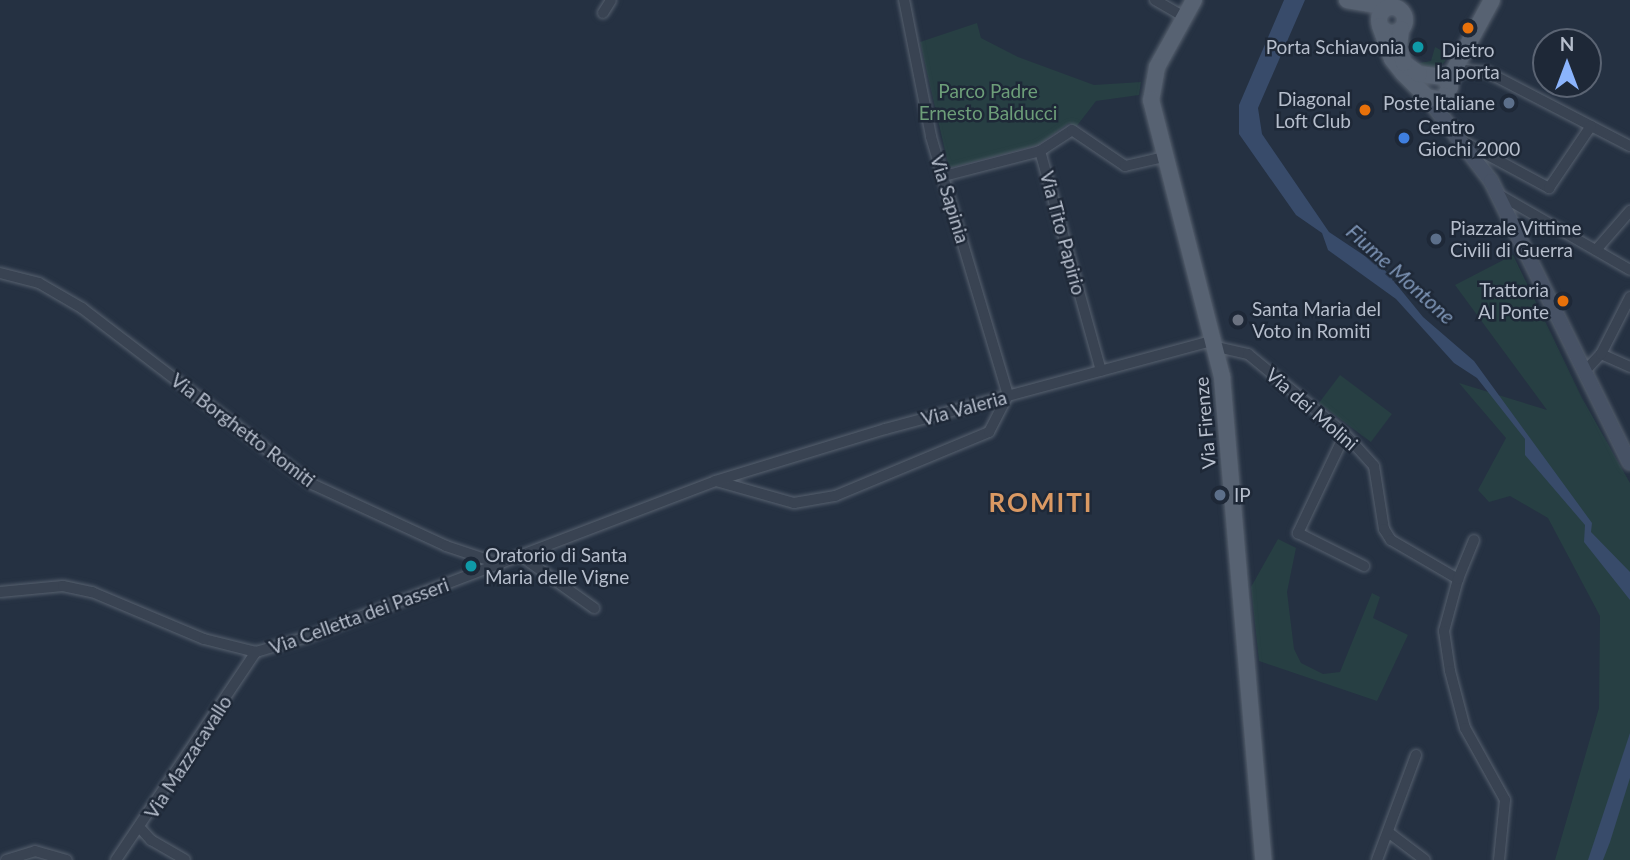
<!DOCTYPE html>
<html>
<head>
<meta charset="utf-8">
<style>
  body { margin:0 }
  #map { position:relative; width:1630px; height:860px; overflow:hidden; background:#253142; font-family:Lato,sans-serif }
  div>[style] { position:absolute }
  .green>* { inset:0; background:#273f43; transform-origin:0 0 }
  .water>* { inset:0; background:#384b6a }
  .roads { filter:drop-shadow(0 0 2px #57616f) drop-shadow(0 0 2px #57616f) }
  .minor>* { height:10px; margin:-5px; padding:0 5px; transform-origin:5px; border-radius:5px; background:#394352 }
  .secondary>* { height:14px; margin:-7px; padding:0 7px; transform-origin:7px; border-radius:7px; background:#475265 }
  .primary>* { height:16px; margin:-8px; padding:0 8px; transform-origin:8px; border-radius:8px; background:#576272 }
  .primary>.ring { margin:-8px; padding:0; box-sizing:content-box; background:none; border:16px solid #576272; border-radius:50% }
  .dots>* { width:19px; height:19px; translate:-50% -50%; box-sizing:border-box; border:4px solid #1e2837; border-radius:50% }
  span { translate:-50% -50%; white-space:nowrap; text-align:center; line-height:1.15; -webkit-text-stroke:5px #1e2837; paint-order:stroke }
  .poi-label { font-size:19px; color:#b6becc }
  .right { translate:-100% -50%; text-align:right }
  .left { translate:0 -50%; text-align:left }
  .park-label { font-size:19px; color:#6d9e79 }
  .street-label { font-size:19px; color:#b6becc }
  .water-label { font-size:21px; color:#7c93b4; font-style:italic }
  .district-label { font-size:26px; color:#da9963; font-weight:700; letter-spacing:2px }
  .north { position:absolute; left:1532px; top:28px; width:70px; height:70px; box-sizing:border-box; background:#1e2837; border:2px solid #5b6473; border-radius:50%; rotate:0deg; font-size:19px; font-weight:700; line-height:28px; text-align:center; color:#b6becc }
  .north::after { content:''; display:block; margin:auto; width:24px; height:32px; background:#8bb4fc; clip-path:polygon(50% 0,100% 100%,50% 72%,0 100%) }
</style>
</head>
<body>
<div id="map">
  <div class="green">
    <i style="clip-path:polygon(977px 23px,981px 38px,1018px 57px,1094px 85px,1141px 82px,1139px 95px,1096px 101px,1076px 127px,1069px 123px,1038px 145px,949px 168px,920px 42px)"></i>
    <i style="clip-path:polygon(1435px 47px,1450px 55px,1441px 66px,1423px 69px,1413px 64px,1431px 61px)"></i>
    <i style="clip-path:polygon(1513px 255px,1582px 398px,1630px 483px,1630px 860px,1555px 860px,1599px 708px,1600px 616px,1548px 518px,1510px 496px,1489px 502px,1478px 490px,1506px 438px,1459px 383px,1547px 410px,1455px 285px)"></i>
    <i style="left:1340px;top:375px;width:65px;height:35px;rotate:37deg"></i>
    <i style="clip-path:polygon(1278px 539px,1296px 548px,1287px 592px,1294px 649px,1301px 663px,1323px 674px,1340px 672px,1372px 593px,1380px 597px,1373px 618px,1408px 635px,1377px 701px,1259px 661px,1251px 587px)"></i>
  </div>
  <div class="water">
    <i style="clip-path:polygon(1284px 0,1305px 0,1258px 108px,1262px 134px,1329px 232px,1383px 268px,1423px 317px,1474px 361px,1592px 523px,1591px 532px,1630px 572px,1630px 600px,1584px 542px,1585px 525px,1525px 455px,1525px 439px,1477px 378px,1454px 363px,1396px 299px,1328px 250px,1322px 233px,1296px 215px,1239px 134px,1239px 105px)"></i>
    <i style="clip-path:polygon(1630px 733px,1630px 778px,1610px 842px,1603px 860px,1588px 860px)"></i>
  </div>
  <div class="roads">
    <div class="minor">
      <i style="left:1155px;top:0;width:34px;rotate:30deg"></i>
      <i style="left:603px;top:13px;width:15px;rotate:-58deg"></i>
      <i style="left:1455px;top:78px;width:11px;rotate:-45deg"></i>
      <i style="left:1463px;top:70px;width:24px;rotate:5deg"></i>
      <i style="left:1487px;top:72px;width:161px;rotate:27.4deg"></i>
      <i style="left:1464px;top:142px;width:97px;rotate:28.4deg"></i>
      <i style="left:1549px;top:188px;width:75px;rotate:-55.9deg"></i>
      <i style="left:1040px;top:151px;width:38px;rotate:-33deg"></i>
      <i style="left:1072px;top:130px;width:64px;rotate:34.2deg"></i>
      <i style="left:1125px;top:166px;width:40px;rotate:-13deg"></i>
      <i style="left:944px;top:176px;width:99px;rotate:-14.6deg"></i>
      <i style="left:1040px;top:151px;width:228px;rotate:74.5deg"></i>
      <i style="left:1498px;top:194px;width:152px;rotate:29.9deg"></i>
      <i style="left:1596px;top:250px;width:52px;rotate:-48.9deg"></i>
      <i style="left:0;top:273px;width:40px;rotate:14.4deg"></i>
      <i style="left:39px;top:283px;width:50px;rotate:30.2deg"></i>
      <i style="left:82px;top:308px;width:290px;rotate:37.4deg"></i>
      <i style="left:312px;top:484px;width:148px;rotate:24.8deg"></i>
      <i style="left:446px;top:546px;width:57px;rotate:18.4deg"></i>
      <i style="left:1217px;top:347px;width:32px;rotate:13deg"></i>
      <i style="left:1248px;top:354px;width:126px;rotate:39.5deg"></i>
      <i style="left:1345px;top:434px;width:43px;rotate:47.8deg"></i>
      <i style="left:1374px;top:466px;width:64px;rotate:81deg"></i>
      <i style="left:1384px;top:529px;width:13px;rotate:58deg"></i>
      <i style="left:1391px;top:540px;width:78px;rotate:30.2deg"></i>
      <i style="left:1458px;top:579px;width:54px;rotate:105.1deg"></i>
      <i style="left:1444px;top:631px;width:40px;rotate:81.5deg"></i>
      <i style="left:1450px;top:671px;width:59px;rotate:75.3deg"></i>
      <i style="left:1465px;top:728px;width:82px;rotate:60.9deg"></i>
      <i style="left:1505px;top:800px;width:60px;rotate:95.7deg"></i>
      <i style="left:1601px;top:354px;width:32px;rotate:24deg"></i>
      <i style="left:1585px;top:371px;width:23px;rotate:-47deg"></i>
      <i style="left:1601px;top:354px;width:64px;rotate:-63deg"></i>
      <i style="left:1345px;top:434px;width:110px;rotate:115.4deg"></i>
      <i style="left:1298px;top:533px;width:74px;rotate:26.6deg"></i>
      <i style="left:716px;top:481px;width:81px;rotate:15.8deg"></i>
      <i style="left:794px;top:503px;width:42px;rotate:-9.7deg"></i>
      <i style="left:835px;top:496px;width:167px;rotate:-22.6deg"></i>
      <i style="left:989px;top:432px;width:42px;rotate:-62.8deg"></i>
      <i style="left:1008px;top:395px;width:270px;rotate:-106.6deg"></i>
      <i style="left:931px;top:136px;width:139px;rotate:-101.2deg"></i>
      <i style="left:521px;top:556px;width:90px;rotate:35.5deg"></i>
      <i style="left:1458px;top:579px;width:42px;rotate:-67.7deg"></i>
      <i style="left:0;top:592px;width:63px;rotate:-5.4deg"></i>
      <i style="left:63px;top:586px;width:30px;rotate:12deg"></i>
      <i style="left:92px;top:592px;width:121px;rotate:22.8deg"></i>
      <i style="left:204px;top:639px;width:54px;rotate:14deg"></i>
      <i style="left:256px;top:652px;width:53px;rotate:-16.4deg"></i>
      <i style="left:307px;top:637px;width:437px;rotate:-20.9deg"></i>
      <i style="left:715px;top:481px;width:178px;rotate:-17deg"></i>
      <i style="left:885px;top:429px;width:342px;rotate:-15.1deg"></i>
      <i style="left:141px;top:829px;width:15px;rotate:48deg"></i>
      <i style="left:151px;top:840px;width:39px;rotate:30deg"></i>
      <i style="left:1388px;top:832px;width:46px;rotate:37.1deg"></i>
      <i style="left:6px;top:860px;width:30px;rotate:-17deg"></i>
      <i style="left:35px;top:851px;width:33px;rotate:16deg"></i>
      <i style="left:116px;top:860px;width:251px;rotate:-56.1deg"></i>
      <i style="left:1377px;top:860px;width:112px;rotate:-69.6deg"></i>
    </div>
    <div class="secondary">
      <i style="left:1427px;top:97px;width:106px;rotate:52.7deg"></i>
      <i style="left:1491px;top:181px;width:314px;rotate:63.8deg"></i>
    </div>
    <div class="primary">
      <i style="left:1194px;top:0;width:77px;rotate:118.9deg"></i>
      <i style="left:1157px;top:67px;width:34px;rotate:100deg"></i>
      <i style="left:1151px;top:100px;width:286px;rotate:75.6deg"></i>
      <i style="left:1222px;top:377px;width:485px;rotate:85.1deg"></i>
      <i style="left:1347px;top:0;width:42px;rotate:9.7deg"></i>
      <i class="ring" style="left:1379px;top:7px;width:10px;height:10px"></i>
      <i style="left:1380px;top:26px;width:35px;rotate:70deg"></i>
      <i style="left:1392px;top:59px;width:18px;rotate:52deg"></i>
      <i style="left:1403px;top:73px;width:34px;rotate:45deg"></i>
      <i style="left:1427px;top:97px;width:16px;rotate:11deg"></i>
      <i style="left:1443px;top:100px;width:15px;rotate:-62deg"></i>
      <i style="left:1450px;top:87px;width:12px;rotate:-121deg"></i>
      <i style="left:1444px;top:77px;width:25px;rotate:-173deg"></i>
      <i style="left:1419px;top:74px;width:19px;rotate:-144deg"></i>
      <i style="left:1404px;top:63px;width:16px;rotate:-108deg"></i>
      <i style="left:1399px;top:48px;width:19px;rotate:-84deg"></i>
      <i style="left:1448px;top:81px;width:92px;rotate:-61.5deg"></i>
    </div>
  </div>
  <div class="dots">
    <i style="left:1468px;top:28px;background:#e8710a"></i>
    <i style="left:1418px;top:47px;background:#0f9aa8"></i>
    <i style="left:1509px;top:103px;background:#5c6f8a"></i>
    <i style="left:1365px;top:110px;background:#e8710a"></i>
    <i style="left:1404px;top:138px;background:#3f7fe0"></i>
    <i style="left:1436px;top:239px;background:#5c6f8a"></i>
    <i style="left:1563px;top:301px;background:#e8710a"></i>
    <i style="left:1238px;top:320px;background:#6b7280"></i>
    <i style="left:1220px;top:495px;background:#5c6f8a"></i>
    <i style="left:471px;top:566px;background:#0f9aa8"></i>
  </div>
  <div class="poi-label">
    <span class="right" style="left:1404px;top:47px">Porta Schiavonia</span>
    <span style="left:1468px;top:61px">Dietro<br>la porta</span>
    <span class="right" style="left:1351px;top:110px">Diagonal<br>Loft Club</span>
    <span class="right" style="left:1495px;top:103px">Poste Italiane</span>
    <span class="left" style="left:1418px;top:138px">Centro<br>Giochi 2000</span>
    <span class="left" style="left:1450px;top:239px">Piazzale Vittime<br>Civili di Guerra</span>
    <span class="right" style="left:1549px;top:301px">Trattoria<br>Al Ponte</span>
    <span class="left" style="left:1252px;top:320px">Santa Maria del<br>Voto in Romiti</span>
    <span class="left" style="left:1234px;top:495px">IP</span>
    <span class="left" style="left:485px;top:566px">Oratorio di Santa<br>Maria delle Vigne</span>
  </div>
  <div class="park-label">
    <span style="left:988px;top:102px">Parco Padre<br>Ernesto Balducci</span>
  </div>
  <div class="street-label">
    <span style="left:950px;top:199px;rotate:73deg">Via Sapinia</span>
    <span style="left:1063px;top:233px;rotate:75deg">Via Tito Papirio</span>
    <span style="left:964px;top:408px;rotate:-15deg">Via Valeria</span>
    <span style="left:1312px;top:409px;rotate:41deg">Via dei Molini</span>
    <span style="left:1205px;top:423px;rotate:-95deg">Via Firenze</span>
    <span style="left:243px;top:430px;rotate:37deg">Via Borghetto Romiti</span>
    <span style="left:359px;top:616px;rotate:-20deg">Via Celletta dei Passeri</span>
    <span style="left:188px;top:757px;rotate:-57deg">Via Mazzacavallo</span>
  </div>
  <div class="water-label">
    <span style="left:1401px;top:274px;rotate:42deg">Fiume Montone</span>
  </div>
  <div class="district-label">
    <span style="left:1041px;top:503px">ROMITI</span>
  </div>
  <div class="north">N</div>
</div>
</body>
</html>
